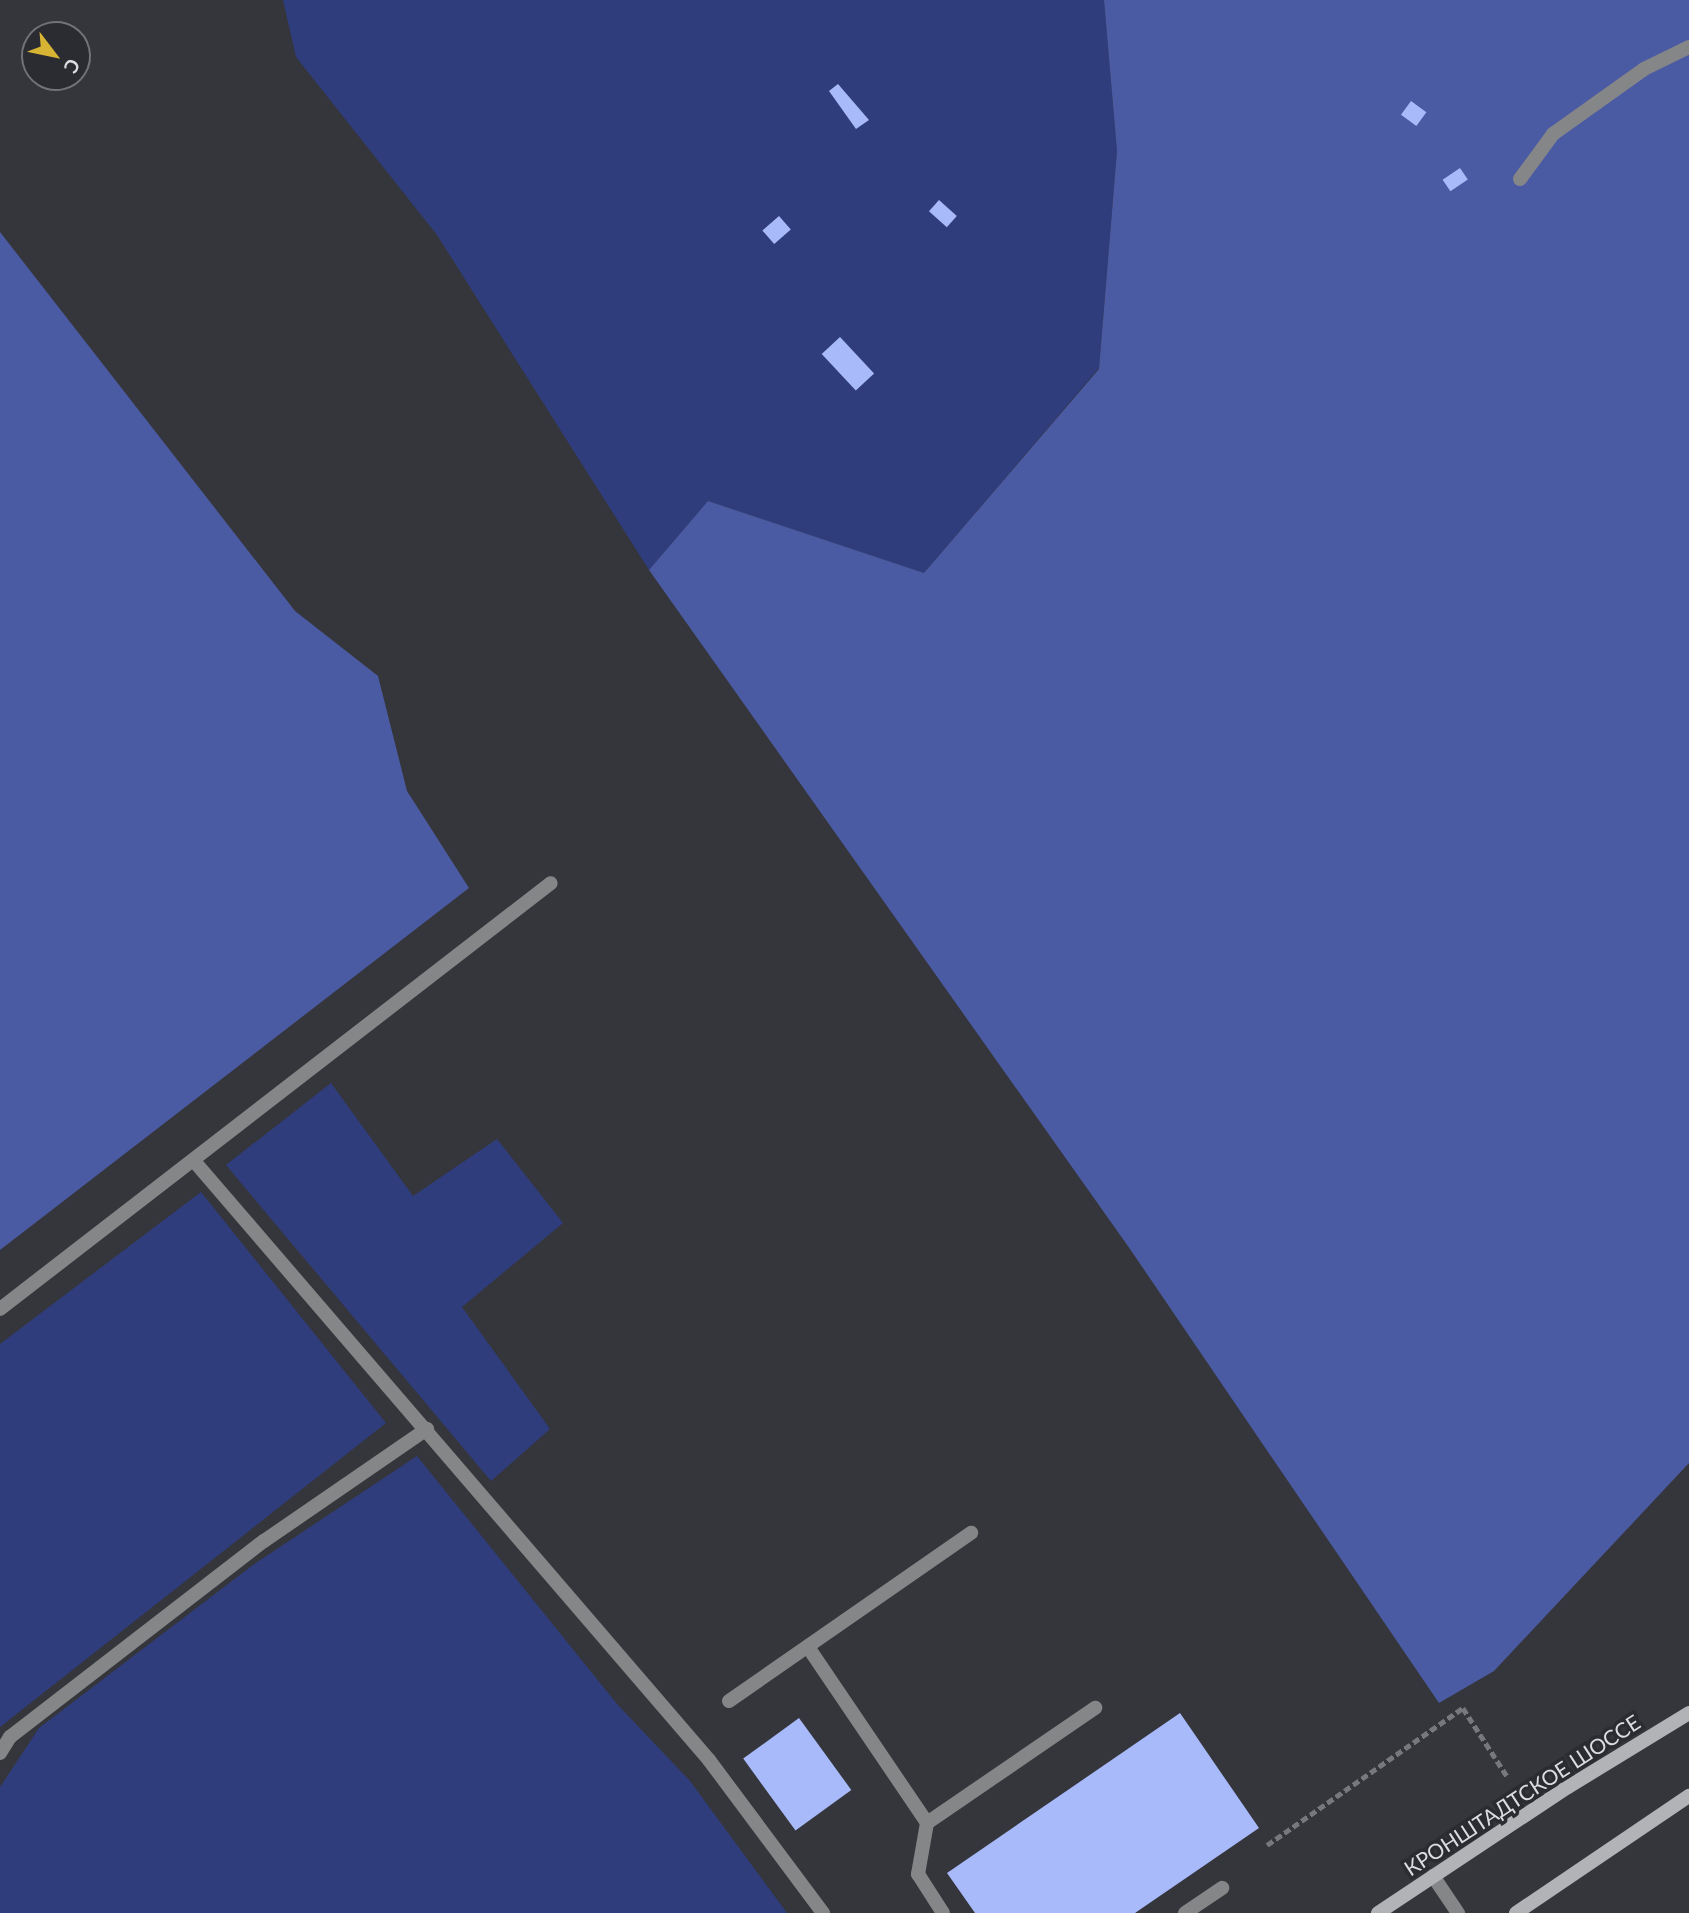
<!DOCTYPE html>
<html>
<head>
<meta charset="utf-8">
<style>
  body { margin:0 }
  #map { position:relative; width:1689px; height:1913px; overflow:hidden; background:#35363b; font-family:Lato,sans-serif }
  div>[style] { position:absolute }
  .green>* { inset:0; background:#303d7d }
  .forest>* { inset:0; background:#4b5ba3 }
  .building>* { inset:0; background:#a8bafa; transform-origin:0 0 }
  .path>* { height:4.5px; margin-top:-2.25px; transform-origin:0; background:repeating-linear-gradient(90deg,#77787c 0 7px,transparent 0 10.5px) }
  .lane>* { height:14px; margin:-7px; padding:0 7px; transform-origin:7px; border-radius:7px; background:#858688 }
  .street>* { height:14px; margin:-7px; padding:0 7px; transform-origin:7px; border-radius:7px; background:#858688 }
  .secondary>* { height:14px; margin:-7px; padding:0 7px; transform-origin:7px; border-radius:7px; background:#b2b3b7 }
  span { translate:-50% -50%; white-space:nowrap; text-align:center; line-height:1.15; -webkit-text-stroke:7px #2b2c31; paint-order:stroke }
  .street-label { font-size:21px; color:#dcdde0 }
  .north { position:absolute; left:21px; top:21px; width:70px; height:70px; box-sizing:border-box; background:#2b2c31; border:2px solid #727377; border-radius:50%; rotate:122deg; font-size:19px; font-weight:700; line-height:28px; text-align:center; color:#dcdde0 }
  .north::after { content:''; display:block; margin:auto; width:24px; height:32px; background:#d8b434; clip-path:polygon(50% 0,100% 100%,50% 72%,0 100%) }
</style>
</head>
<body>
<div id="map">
  <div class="green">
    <i style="clip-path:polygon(283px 0,1104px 0,1117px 151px,1099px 368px,924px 573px,708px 501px,649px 570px,437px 235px,296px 57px)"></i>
    <i style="clip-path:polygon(331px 1083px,413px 1196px,497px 1139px,563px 1223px,462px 1307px,550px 1429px,491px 1481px,226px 1165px)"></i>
    <i style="clip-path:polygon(201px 1192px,386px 1423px,0 1727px,0 1344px)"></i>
    <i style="clip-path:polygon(417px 1456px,617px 1704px,690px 1781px,787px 1913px,0 1913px,0 1787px,39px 1728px,253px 1565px)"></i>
  </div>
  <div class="forest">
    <i style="clip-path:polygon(1104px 0,1689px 0,1689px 1463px,1494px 1671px,1439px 1703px,1130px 1249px,649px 570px,708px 501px,924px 573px,1099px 369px,1117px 151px)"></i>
    <i style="clip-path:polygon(0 232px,295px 611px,378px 676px,407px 791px,469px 888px,0 1250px)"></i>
  </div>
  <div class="building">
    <i style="clip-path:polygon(838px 84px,869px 120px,856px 129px,829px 91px)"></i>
    <i style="left:1411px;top:101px;width:19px;height:17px;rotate:36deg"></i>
    <i style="left:1460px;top:168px;width:14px;height:21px;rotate:56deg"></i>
    <i style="left:939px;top:200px;width:24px;height:15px;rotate:42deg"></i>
    <i style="left:779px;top:216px;width:18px;height:22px;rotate:49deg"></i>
    <i style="left:840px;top:337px;width:50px;height:25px;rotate:47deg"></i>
    <i style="clip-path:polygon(1180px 1713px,1259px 1828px,1135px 1913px,975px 1913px,947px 1873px)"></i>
    <i style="left:799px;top:1718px;width:89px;height:69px;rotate:54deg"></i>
  </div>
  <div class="path">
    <i style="left:1267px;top:1845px;width:239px;rotate:-35deg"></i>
    <i style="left:1463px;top:1708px;width:81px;rotate:57.1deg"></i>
  </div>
  <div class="lane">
    <i style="left:1520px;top:179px;width:56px;rotate:-53.7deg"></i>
    <i style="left:1553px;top:134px;width:112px;rotate:-35.5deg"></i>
    <i style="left:1644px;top:69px;width:50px;rotate:-26.1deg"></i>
    <i style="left:194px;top:1161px;width:790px;rotate:49.31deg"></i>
    <i style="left:709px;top:1760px;width:191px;rotate:53.3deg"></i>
    <i style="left:0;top:1309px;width:696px;rotate:-37.71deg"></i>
    <i style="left:808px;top:1647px;width:212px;rotate:55.9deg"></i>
    <i style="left:927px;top:1823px;width:52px;rotate:100deg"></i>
    <i style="left:918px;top:1874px;width:46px;rotate:57.3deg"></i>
    <i style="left:729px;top:1701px;width:295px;rotate:-34.8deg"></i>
    <i style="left:0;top:1753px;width:19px;rotate:-58deg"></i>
    <i style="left:10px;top:1737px;width:321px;rotate:-37.7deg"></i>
    <i style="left:264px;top:1541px;width:198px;rotate:-34.5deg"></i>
    <i style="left:927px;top:1823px;width:204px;rotate:-34.4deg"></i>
    <i style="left:1185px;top:1913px;width:45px;rotate:-34deg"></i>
  </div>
  <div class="street">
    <i style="left:1433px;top:1876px;width:45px;rotate:56deg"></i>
  </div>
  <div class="secondary">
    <i style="left:1378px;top:1913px;width:228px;rotate:-33.6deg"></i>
    <i style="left:1568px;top:1787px;width:142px;rotate:-31.4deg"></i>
    <i style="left:1516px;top:1913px;width:209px;rotate:-34.1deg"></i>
  </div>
  <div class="street-label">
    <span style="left:1522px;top:1795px;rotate:-33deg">КРОНШТАДТСКОЕ ШОССЕ</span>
  </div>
  <div class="north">С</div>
</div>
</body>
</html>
